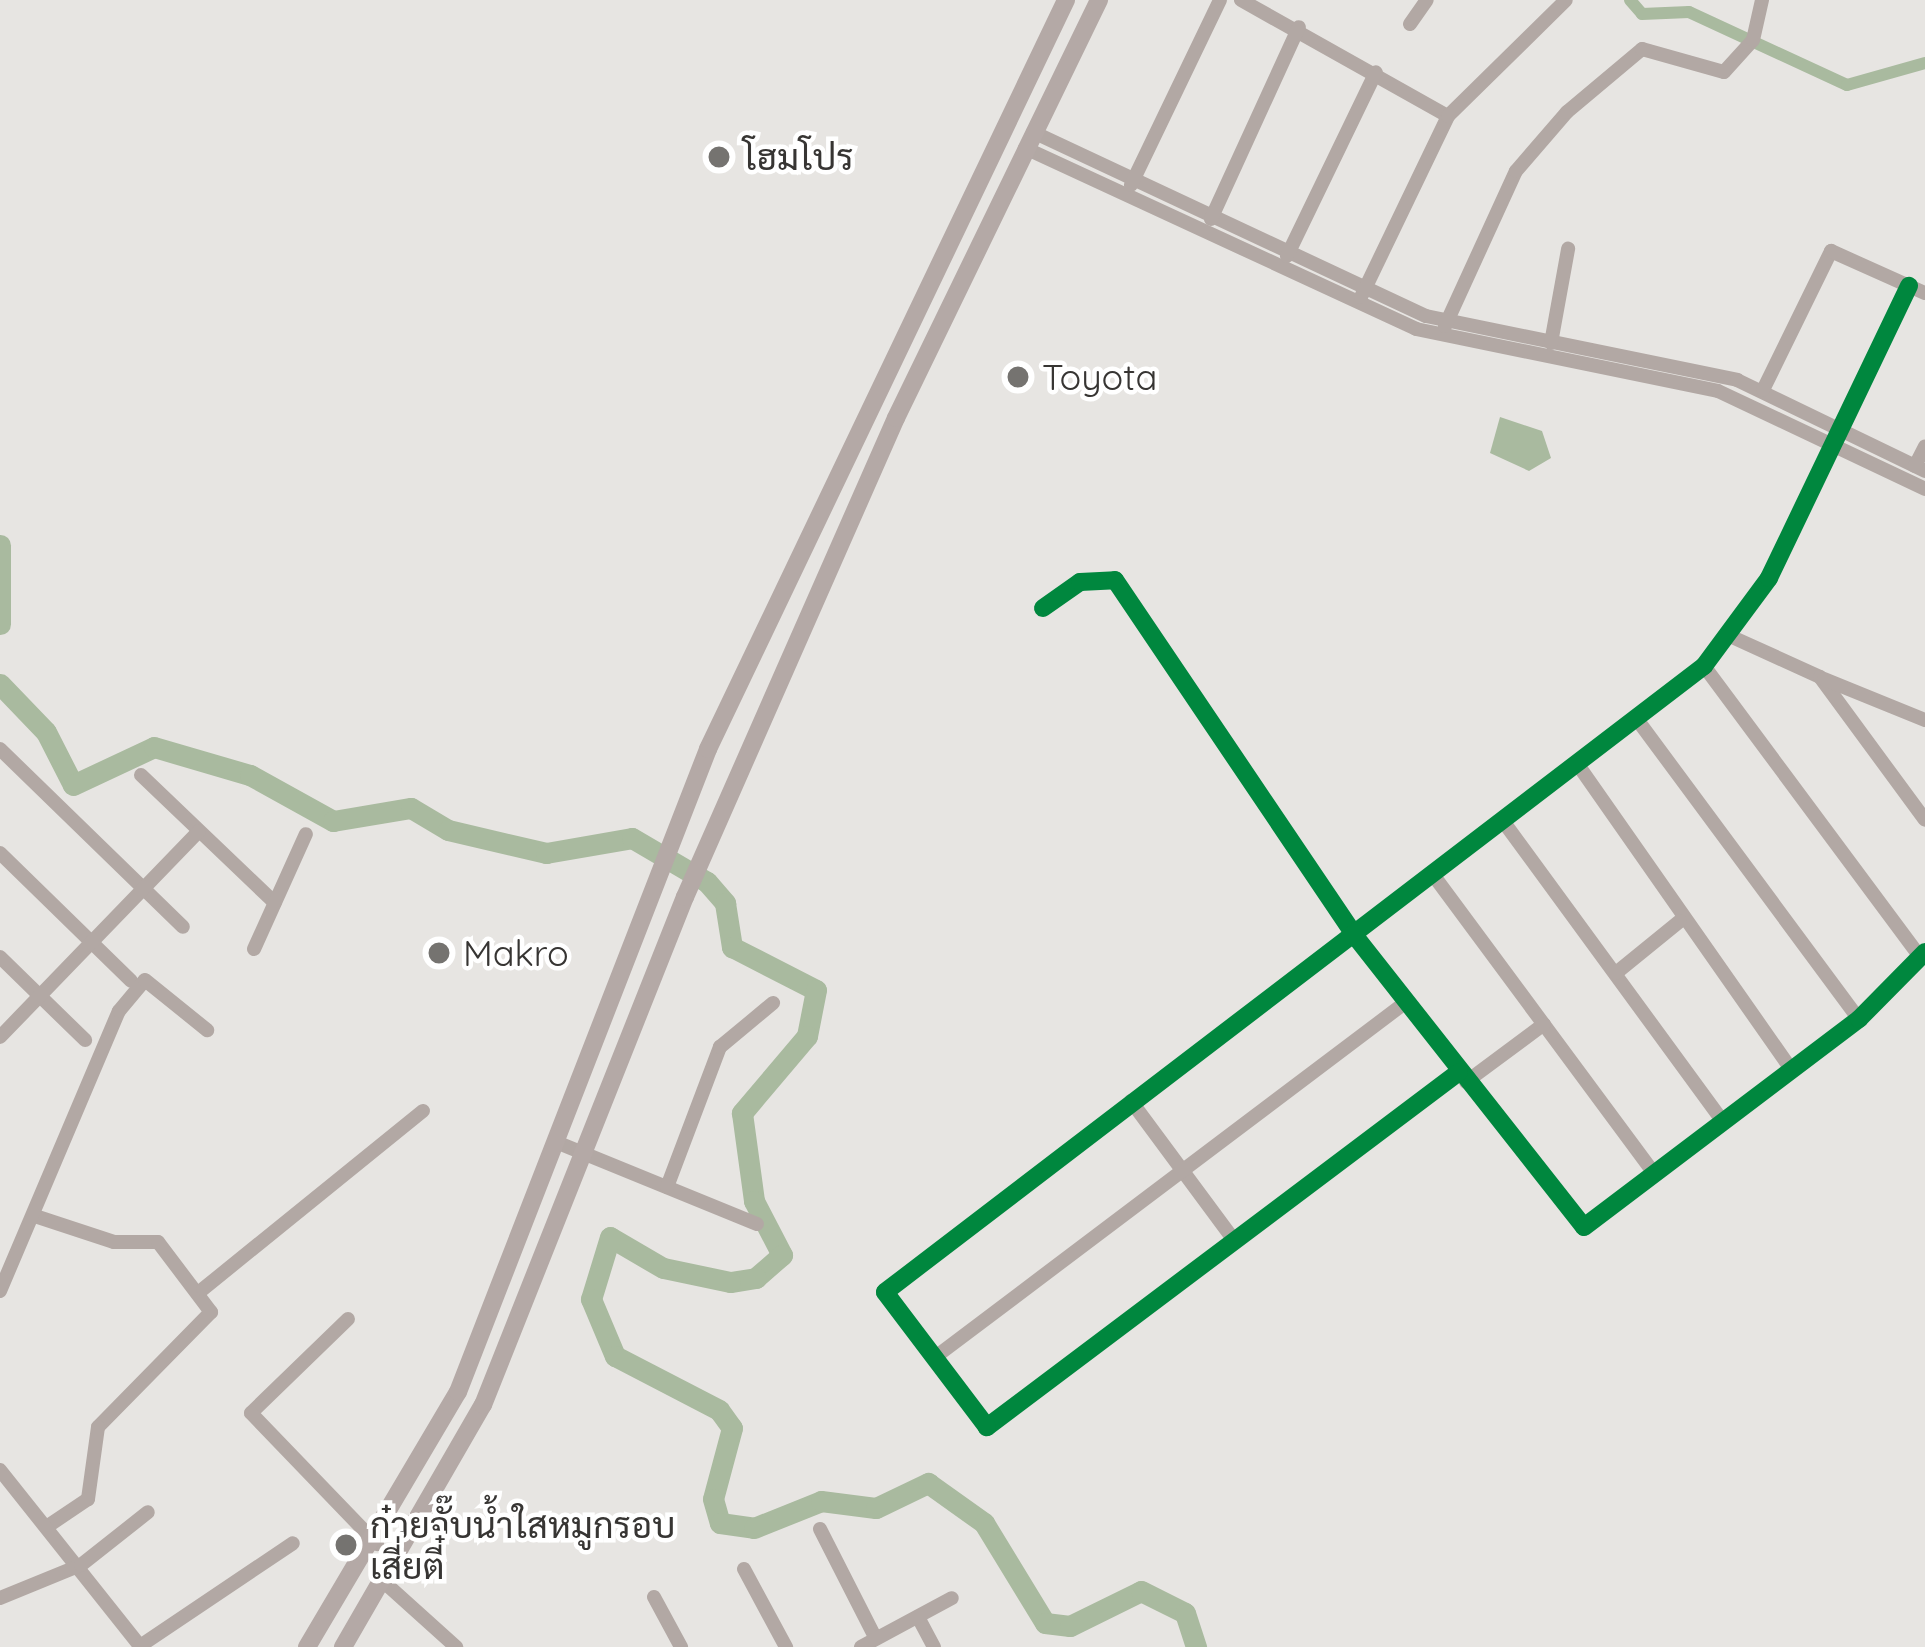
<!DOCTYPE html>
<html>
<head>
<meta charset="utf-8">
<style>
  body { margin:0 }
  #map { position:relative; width:1925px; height:1647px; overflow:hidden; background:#e7e5e2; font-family:Quicksand,Sarabun,sans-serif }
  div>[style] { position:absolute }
  .water>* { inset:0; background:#a9ba9f }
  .canal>* { height:12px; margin:-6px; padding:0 6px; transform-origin:6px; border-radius:6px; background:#a9ba9f }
  .river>* { height:21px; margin:-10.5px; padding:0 10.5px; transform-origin:10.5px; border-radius:10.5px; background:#a9ba9f }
  .minor>* { height:14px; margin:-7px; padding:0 7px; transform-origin:7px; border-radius:7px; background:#b2a8a4 }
  .major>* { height:18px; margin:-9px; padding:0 9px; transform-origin:9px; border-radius:9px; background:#b4a9a6 }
  .cycleway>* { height:18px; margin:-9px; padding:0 9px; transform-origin:9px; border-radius:9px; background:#00873e }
  .dots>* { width:33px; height:33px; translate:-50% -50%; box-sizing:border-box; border:6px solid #fff; border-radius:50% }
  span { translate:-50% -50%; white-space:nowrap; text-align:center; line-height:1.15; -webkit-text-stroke:9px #fff; paint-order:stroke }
  .poi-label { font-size:36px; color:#373533 }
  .left { translate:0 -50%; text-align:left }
</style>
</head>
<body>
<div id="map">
  <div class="water">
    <i style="clip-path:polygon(1500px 417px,1542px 431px,1551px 458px,1529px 471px,1490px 453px)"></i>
  </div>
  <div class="canal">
    <i style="left:1630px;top:0;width:18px;rotate:49deg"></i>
    <i style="left:1642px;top:14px;width:47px;rotate:-2.4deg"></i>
    <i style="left:1689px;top:12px;width:174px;rotate:24.8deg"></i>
    <i style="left:1847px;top:85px;width:81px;rotate:-15.8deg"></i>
  </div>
  <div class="river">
    <i style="left:0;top:545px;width:79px;rotate:90deg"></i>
    <i style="left:0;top:684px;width:66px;rotate:46.2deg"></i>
    <i style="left:46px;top:732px;width:59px;rotate:63deg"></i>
    <i style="left:73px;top:785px;width:89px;rotate:-25.1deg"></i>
    <i style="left:154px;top:747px;width:100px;rotate:16.3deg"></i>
    <i style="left:250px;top:775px;width:95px;rotate:29deg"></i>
    <i style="left:333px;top:821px;width:79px;rotate:-9.5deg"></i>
    <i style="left:411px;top:808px;width:43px;rotate:30.7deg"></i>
    <i style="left:448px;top:830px;width:101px;rotate:13.2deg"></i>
    <i style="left:546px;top:853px;width:87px;rotate:-9.9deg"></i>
    <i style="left:632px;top:838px;width:87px;rotate:30.4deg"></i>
    <i style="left:707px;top:882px;width:28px;rotate:49deg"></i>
    <i style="left:725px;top:903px;width:45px;rotate:81deg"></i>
    <i style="left:732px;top:947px;width:94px;rotate:27.1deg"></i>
    <i style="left:816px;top:990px;width:47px;rotate:101.1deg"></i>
    <i style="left:807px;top:1036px;width:101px;rotate:130.2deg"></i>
    <i style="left:742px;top:1113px;width:89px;rotate:82.2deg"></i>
    <i style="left:754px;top:1201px;width:61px;rotate:62.6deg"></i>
    <i style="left:782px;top:1255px;width:35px;rotate:139deg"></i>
    <i style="left:756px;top:1278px;width:26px;rotate:171deg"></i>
    <i style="left:730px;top:1282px;width:68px;rotate:-168.2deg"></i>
    <i style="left:663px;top:1268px;width:61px;rotate:-149.7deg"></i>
    <i style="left:610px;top:1237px;width:65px;rotate:107deg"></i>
    <i style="left:591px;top:1299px;width:62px;rotate:67.2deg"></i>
    <i style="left:615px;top:1356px;width:117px;rotate:27.4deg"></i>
    <i style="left:719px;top:1410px;width:22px;rotate:54deg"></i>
    <i style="left:732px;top:1428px;width:73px;rotate:105deg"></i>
    <i style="left:713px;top:1499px;width:25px;rotate:74deg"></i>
    <i style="left:720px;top:1523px;width:34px;rotate:8deg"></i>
    <i style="left:754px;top:1528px;width:72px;rotate:-21.9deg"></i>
    <i style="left:821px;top:1501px;width:55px;rotate:7.3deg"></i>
    <i style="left:876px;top:1508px;width:58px;rotate:-25.7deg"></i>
    <i style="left:928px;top:1483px;width:69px;rotate:35.5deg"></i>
    <i style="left:984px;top:1523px;width:117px;rotate:58.6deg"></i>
    <i style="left:1045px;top:1623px;width:25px;rotate:7deg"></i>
    <i style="left:1070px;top:1626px;width:79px;rotate:-26.2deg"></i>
    <i style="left:1141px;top:1591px;width:49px;rotate:26.6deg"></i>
    <i style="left:1185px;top:1613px;width:36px;rotate:72deg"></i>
  </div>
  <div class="minor">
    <i style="left:1241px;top:0;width:237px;rotate:29.3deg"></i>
    <i style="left:1410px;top:24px;width:29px;rotate:-55deg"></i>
    <i style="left:1033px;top:132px;width:434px;rotate:25.1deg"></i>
    <i style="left:1426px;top:316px;width:318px;rotate:11.6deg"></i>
    <i style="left:1737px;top:380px;width:209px;rotate:25.8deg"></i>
    <i style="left:1025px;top:148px;width:431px;rotate:24.8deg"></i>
    <i style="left:1416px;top:329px;width:308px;rotate:11.6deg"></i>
    <i style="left:1718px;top:391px;width:229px;rotate:25.3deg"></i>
    <i style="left:1131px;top:185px;width:205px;rotate:-64.3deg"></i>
    <i style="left:1211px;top:219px;width:211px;rotate:-65.4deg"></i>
    <i style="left:1287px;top:256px;width:204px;rotate:-64.2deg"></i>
    <i style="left:1361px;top:297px;width:201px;rotate:-64.3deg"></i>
    <i style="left:1448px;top:116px;width:165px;rotate:-44.5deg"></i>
    <i style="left:1445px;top:326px;width:170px;rotate:-65.4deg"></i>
    <i style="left:1516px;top:171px;width:78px;rotate:-49.2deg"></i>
    <i style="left:1567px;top:112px;width:98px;rotate:-40deg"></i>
    <i style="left:1642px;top:49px;width:85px;rotate:15.7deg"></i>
    <i style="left:1724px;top:72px;width:43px;rotate:-47.8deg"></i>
    <i style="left:1753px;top:40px;width:41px;rotate:-77.3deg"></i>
    <i style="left:1551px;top:343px;width:96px;rotate:-79.7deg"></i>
    <i style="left:1763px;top:390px;width:155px;rotate:-63.9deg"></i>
    <i style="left:1831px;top:251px;width:103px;rotate:24.1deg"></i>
    <i style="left:1915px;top:466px;width:22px;rotate:-63deg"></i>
    <i style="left:1043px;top:608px;width:45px;rotate:-35.1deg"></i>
    <i style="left:1080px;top:582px;width:35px;rotate:-3deg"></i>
    <i style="left:1115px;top:580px;width:429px;rotate:56deg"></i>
    <i style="left:1355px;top:936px;width:370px;rotate:51.8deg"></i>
    <i style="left:1584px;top:1227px;width:345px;rotate:-37.1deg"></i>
    <i style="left:1859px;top:1019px;width:94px;rotate:-45.4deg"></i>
    <i style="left:1732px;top:637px;width:97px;rotate:24.4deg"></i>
    <i style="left:1820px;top:677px;width:177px;rotate:53.7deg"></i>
    <i style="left:1704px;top:666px;width:362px;rotate:53.4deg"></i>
    <i style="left:1824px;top:679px;width:109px;rotate:22.1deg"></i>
    <i style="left:1636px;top:718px;width:375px;rotate:53.5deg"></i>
    <i style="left:0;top:749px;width:255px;rotate:44.2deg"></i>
    <i style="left:1576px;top:762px;width:376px;rotate:55deg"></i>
    <i style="left:141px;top:775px;width:185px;rotate:43.7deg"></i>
    <i style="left:1503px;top:821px;width:374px;rotate:53.8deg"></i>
    <i style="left:0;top:853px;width:183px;rotate:44.3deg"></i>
    <i style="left:1434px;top:876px;width:370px;rotate:53.5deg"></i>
    <i style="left:254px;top:949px;width:126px;rotate:-65.7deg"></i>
    <i style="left:0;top:957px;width:119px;rotate:44.3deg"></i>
    <i style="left:1616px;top:973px;width:82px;rotate:-39.1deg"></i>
    <i style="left:0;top:1037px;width:286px;rotate:-46deg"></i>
    <i style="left:1459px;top:1072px;width:591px;rotate:143.05deg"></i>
    <i style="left:987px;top:1427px;width:169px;rotate:-127.1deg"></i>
    <i style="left:885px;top:1292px;width:1031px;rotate:-37.39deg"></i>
    <i style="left:1704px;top:666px;width:109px;rotate:-53.5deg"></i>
    <i style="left:1769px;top:578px;width:324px;rotate:-64.4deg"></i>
    <i style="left:1466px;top:1082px;width:97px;rotate:-36.6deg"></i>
    <i style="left:1131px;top:1101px;width:172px;rotate:53.5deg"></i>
    <i style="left:556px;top:1142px;width:217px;rotate:22.2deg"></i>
    <i style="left:667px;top:1187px;width:150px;rotate:-69.3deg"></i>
    <i style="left:720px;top:1047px;width:69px;rotate:-39.7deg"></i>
    <i style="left:38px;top:1217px;width:80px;rotate:18.2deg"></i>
    <i style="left:114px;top:1242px;width:44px"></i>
    <i style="left:158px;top:1242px;width:88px;rotate:52.9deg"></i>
    <i style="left:211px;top:1312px;width:161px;rotate:134.5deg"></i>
    <i style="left:98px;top:1427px;width:73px;rotate:97.9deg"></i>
    <i style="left:88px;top:1499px;width:45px;rotate:146deg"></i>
    <i style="left:203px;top:1289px;width:283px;rotate:-39deg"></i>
    <i style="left:0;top:1291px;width:304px;rotate:-67deg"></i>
    <i style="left:119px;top:1011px;width:40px;rotate:-50deg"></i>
    <i style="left:145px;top:980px;width:80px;rotate:38.9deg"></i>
    <i style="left:348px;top:1319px;width:135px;rotate:135.9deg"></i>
    <i style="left:251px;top:1413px;width:182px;rotate:46.1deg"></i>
    <i style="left:934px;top:1358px;width:591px;rotate:-37.02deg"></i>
    <i style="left:0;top:1470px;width:226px;rotate:51.5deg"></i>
    <i style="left:820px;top:1529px;width:123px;rotate:63deg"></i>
    <i style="left:744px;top:1569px;width:89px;rotate:61.7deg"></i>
    <i style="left:385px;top:1583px;width:96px;rotate:42deg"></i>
    <i style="left:654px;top:1597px;width:57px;rotate:61.6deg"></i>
    <i style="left:0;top:1598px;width:87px;rotate:-22.2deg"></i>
    <i style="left:81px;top:1565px;width:85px;rotate:-38.3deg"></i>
    <i style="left:918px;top:1617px;width:34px;rotate:62deg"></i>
    <i style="left:140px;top:1646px;width:184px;rotate:-33.9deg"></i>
    <i style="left:861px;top:1647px;width:103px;rotate:-28.3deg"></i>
  </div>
  <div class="major">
    <i style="left:307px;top:1647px;width:296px;rotate:-59.4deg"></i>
    <i style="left:458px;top:1392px;width:690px;rotate:-68.75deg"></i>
    <i style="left:708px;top:749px;width:830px;rotate:-64.45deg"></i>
    <i style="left:343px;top:1647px;width:280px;rotate:-60deg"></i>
    <i style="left:483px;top:1405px;width:547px;rotate:-68.32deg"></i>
    <i style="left:685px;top:897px;width:523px;rotate:-66.23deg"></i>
    <i style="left:896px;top:418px;width:465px;rotate:-64.1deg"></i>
  </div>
  <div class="cycleway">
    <i style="left:1043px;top:608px;width:45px;rotate:-35.1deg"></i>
    <i style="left:1080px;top:582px;width:35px;rotate:-3deg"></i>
    <i style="left:1115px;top:580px;width:429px;rotate:56deg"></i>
    <i style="left:1355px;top:936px;width:370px;rotate:51.8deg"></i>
    <i style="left:1584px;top:1227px;width:345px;rotate:-37.1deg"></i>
    <i style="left:1859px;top:1019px;width:94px;rotate:-45.4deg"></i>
    <i style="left:1459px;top:1072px;width:591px;rotate:143.05deg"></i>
    <i style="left:987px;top:1427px;width:169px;rotate:-127.1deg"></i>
    <i style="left:885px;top:1292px;width:1031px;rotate:-37.39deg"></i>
    <i style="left:1704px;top:666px;width:109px;rotate:-53.5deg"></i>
    <i style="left:1769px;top:578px;width:324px;rotate:-64.4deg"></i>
  </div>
  <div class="dots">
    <i style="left:719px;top:157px;background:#757370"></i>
    <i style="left:1018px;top:377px;background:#757370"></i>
    <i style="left:439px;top:953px;background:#757370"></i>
    <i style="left:346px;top:1545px;background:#757370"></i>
  </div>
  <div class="poi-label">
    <span class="left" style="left:743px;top:157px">โฮมโปร</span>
    <span class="left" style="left:1042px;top:377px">Toyota</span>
    <span class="left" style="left:463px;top:953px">Makro</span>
    <span class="left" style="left:370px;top:1545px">ก๋วยจั๊บน้ำใสหมูกรอบ<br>เสี่ยตี๋</span>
  </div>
</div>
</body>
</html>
